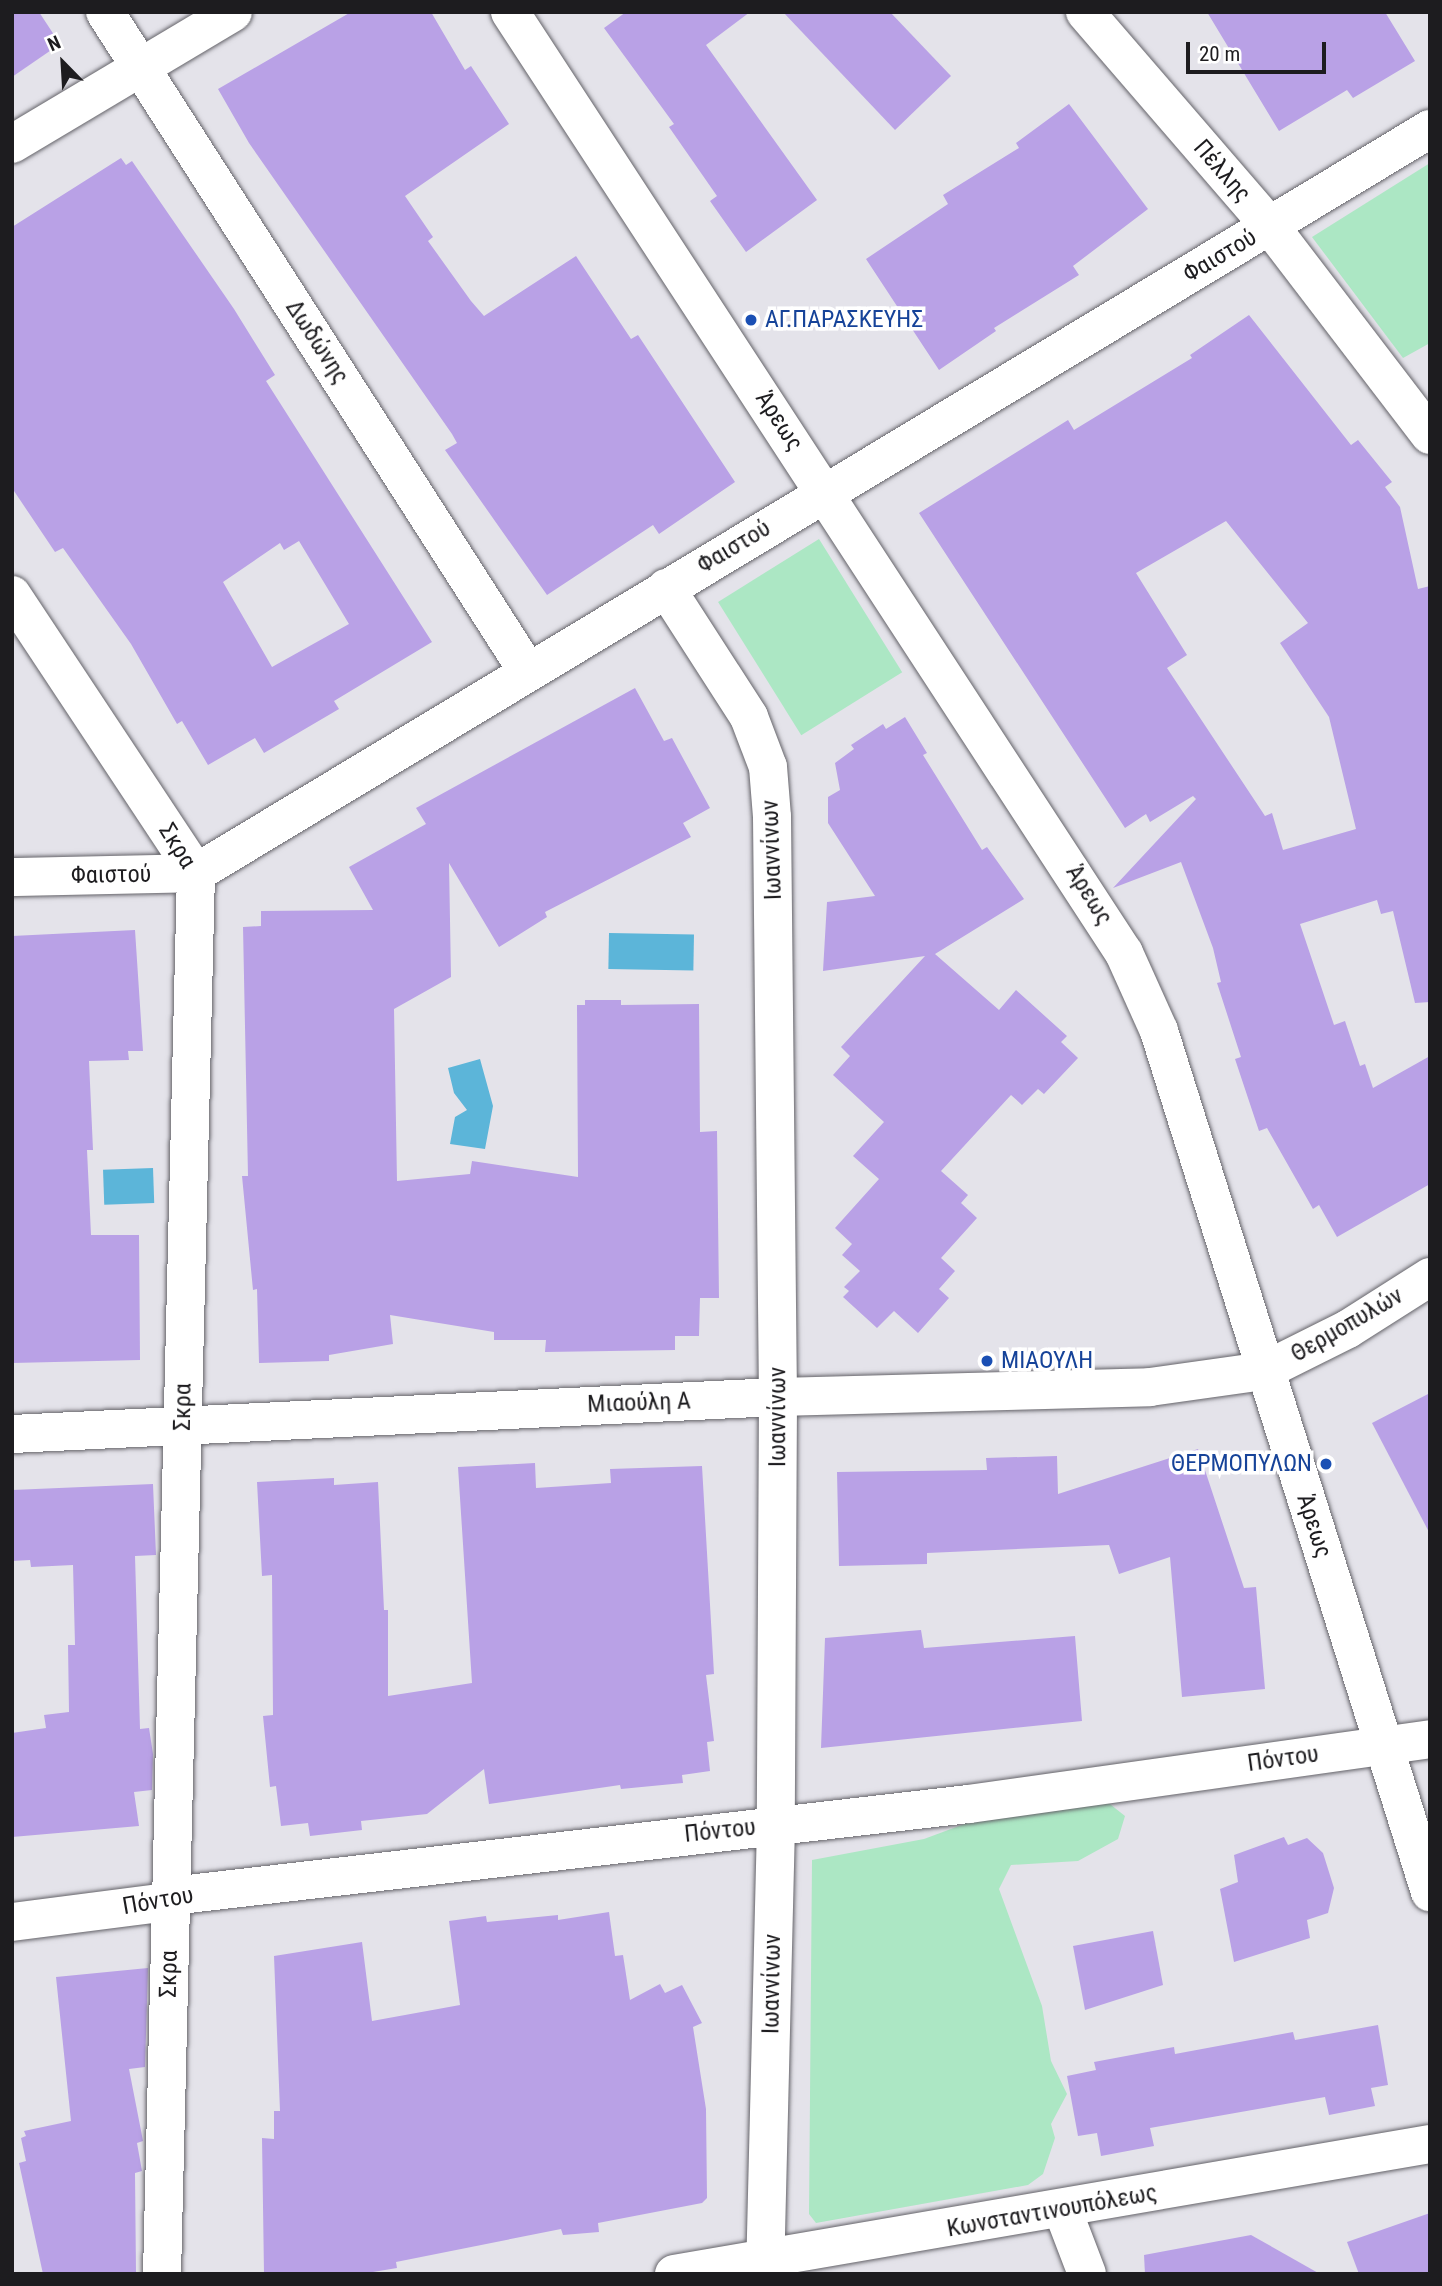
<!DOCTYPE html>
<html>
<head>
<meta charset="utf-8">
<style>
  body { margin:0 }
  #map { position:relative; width:1442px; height:2286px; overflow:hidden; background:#e4e3ea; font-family:"Roboto Condensed",sans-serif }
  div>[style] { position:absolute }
  .green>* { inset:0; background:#ace7c4; transform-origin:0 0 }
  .water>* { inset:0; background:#5cb5d9; transform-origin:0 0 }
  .building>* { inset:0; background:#b9a1e6 }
  .roads { filter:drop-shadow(0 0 2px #646369) drop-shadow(0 0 2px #646369) }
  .minor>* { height:38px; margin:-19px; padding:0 19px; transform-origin:19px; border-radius:19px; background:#fff }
  .dots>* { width:19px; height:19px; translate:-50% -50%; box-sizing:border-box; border:4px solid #fff; border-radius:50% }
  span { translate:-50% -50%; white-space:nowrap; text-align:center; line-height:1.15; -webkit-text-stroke:7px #fff; paint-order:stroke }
  .street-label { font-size:24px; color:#1d1c1f }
  .transit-label { font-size:24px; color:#164399 }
  .left { translate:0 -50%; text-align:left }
  .right { translate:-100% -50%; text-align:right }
  .frame { position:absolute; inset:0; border:14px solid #1d1c1f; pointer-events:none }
  .north { position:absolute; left:28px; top:28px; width:70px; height:70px; -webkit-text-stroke:5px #fff; paint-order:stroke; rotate:336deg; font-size:19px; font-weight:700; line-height:28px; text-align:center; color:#1d1c1f }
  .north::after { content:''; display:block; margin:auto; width:24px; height:32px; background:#1d1c1f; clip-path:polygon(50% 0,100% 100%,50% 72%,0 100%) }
  .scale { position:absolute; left:1186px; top:42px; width:140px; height:32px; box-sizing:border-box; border:4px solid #1d1c1f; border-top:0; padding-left:9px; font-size:21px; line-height:24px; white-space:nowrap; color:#1d1c1f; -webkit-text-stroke:5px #fff; paint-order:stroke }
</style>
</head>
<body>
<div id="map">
  <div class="green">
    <i style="clip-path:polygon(1430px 163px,1430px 343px,1403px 358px,1312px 237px)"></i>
    <i style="left:819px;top:539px;width:157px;height:119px;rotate:58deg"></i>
    <i style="clip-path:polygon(1101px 1797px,1125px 1816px,1118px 1839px,1078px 1861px,1011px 1865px,999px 1889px,1042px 2006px,1051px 2061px,1067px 2094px,1051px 2124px,1055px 2138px,1043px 2174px,1028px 2185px,816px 2223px,809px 2214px,812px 1860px,924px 1839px,967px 1823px)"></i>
  </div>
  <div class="water">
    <i style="left:609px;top:933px;width:85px;height:36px;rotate:1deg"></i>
    <i style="clip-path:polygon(480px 1059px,493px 1106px,485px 1149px,450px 1144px,455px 1117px,467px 1110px,454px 1093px,448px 1068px)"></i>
    <i style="left:153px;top:1168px;width:35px;height:50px;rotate:88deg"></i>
  </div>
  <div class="building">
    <i style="clip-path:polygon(12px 12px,39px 12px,60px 44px,12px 77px)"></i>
    <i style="clip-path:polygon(351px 12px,431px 12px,465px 70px,471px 66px,509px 124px,405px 196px,433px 237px,428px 241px,471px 301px,484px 316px,576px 256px,631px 339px,638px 335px,735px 482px,659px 534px,653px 525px,547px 595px,445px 450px,457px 443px,452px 434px,249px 143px,218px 89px)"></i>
    <i style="clip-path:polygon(626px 12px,750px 12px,706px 45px,817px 200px,746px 252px,710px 201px,717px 196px,669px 127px,674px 124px,604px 28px)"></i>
    <i style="clip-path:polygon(783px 12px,890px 12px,951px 76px,895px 130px)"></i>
    <i style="clip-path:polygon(1207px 12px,1385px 12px,1415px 61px,1353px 98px,1347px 90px,1279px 131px)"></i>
    <i style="clip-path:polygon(1069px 104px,1148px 209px,1073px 266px,1079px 275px,994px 328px,996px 331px,939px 370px,866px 259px,948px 204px,943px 195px,1019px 148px,1016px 143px)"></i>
    <i style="clip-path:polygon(evenodd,121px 158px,126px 165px,132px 161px,234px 309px,275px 375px,266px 381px,432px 642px,334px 701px,339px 709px,264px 753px,255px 738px,208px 765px,182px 721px,177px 724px,131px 644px,63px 548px,55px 552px,12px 488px,12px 227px,121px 158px,299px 541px,349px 624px,272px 667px,223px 582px,280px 543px,284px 550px,299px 541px)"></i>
    <i style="clip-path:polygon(evenodd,1249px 315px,1351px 445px,1358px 440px,1392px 482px,1385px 487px,1400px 507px,1418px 589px,1430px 586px,1430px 1002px,1415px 1003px,1393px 911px,1381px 914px,1377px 900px,1300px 924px,1334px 1025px,1345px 1021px,1360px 1066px,1365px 1064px,1373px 1088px,1430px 1056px,1430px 1184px,1337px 1237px,1319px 1205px,1313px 1209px,1267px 1128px,1259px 1131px,1235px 1059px,1241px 1057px,1217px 983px,1221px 982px,1213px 948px,1181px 862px,1113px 888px,1196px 799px,1193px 796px,1150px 822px,1146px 814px,1125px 828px,919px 513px,1068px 420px,1074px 430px,1192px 358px,1190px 355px,1249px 315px,1226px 521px,1308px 623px,1280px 643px,1329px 717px,1356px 829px,1283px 850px,1272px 813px,1265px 816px,1167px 668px,1187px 655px,1136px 573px,1226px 521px)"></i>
    <i style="clip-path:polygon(635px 688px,664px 741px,672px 738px,710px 808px,683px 823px,691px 837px,545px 912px,547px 917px,499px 947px,449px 863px,451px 977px,394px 1009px,397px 1181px,470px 1174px,472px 1161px,578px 1177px,577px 1005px,585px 1005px,585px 1000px,621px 1000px,621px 1005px,699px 1004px,700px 1132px,717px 1131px,719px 1298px,700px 1298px,699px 1336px,675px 1336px,675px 1350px,545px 1352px,546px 1340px,494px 1340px,494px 1332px,390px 1315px,393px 1344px,329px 1355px,329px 1361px,259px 1363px,257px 1289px,253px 1290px,242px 1176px,248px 1176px,243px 927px,261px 926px,261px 911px,373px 910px,349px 867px,426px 824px,416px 808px)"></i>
    <i style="clip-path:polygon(905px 717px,927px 753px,923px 755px,982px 850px,987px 847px,1024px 899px,935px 954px,999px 1010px,1016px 990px,1067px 1036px,1061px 1042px,1078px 1058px,1044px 1094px,1038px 1089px,1022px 1105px,1011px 1095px,941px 1171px,968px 1195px,961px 1203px,977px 1218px,941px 1258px,955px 1271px,939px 1289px,949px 1298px,918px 1333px,894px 1311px,877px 1328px,843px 1297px,849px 1291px,844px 1287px,860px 1271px,842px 1255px,852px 1244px,835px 1228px,879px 1179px,853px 1156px,884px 1122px,833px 1075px,850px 1056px,841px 1047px,925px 956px,823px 971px,827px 902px,875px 896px,828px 823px,828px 797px,840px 790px,835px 763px,854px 749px,851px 745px,883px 724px,886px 729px)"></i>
    <i style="clip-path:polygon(135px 930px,143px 1051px,128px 1051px,129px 1060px,89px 1061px,93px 1150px,87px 1150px,91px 1235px,139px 1235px,140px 1360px,12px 1363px,12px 936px)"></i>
    <i style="clip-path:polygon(1430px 1393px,1430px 1534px,1372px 1423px)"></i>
    <i style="clip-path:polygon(1198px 1449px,1244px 1588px,1256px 1587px,1265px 1689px,1182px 1697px,1170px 1557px,1119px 1574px,1109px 1545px,927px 1553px,927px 1564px,839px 1566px,837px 1472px,987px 1470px,986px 1458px,1057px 1456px,1058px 1494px)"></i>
    <i style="clip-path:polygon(535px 1463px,536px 1488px,611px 1483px,610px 1469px,702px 1466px,714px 1674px,706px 1675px,714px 1741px,707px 1742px,710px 1771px,682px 1775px,683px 1783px,621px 1789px,620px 1785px,489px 1804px,484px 1769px,427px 1814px,361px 1821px,362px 1830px,310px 1836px,308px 1823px,281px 1826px,276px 1786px,270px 1787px,263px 1716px,273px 1715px,272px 1575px,262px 1576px,257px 1482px,334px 1478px,334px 1485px,378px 1482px,384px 1610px,388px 1610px,388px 1696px,472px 1683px,458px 1467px)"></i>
    <i style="clip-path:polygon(153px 1484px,156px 1555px,135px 1556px,140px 1729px,149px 1728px,153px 1754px,152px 1790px,134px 1792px,139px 1826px,12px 1837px,12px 1733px,46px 1728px,44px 1715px,69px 1712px,68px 1645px,75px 1645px,73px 1565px,31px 1567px,30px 1560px,12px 1561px,12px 1490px)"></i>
    <i style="clip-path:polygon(921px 1630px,924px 1648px,1075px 1636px,1082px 1721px,821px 1748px,825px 1638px)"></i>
    <i style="clip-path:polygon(1284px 1837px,1288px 1845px,1307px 1838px,1323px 1853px,1334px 1888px,1328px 1913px,1307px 1920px,1310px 1938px,1234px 1962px,1220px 1889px,1238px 1882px,1234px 1855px)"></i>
    <i style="clip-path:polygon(609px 1912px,615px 1956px,623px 1955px,630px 2000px,660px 1984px,665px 1993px,682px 1985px,702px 2023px,693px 2027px,706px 2109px,707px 2198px,702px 2203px,598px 2223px,599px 2232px,563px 2235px,561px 2229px,396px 2262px,397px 2268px,361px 2274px,264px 2274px,262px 2138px,274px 2139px,274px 2111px,280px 2111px,274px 1956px,362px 1942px,372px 2021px,460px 2005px,449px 1921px,486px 1916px,487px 1922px,558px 1915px,558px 1920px)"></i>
    <i style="clip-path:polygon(1153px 1931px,1163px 1985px,1085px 2010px,1073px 1946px)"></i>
    <i style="clip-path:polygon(148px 1968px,145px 2067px,129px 2069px,143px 2141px,137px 2143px,142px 2171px,135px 2173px,136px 2274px,43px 2274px,19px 2163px,26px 2161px,21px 2138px,26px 2136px,24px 2131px,71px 2121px,56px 1977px)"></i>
    <i style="clip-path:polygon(1378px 2025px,1388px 2085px,1371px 2088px,1375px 2106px,1329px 2115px,1325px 2097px,1150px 2128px,1154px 2146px,1101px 2156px,1097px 2133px,1078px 2136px,1067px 2076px,1096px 2070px,1094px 2062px,1174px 2047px,1175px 2054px,1293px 2032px,1295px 2040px)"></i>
    <i style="clip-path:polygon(1430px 2213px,1430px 2274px,1359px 2274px,1347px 2242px)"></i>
    <i style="clip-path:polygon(1251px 2235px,1320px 2274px,1145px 2274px,1144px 2255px)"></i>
  </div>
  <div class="roads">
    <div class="minor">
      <i style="left:105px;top:12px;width:784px;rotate:57.34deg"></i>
      <i style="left:510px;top:12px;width:1124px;rotate:56.88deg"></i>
      <i style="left:1124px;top:953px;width:85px;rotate:65.8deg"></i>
      <i style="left:1159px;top:1031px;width:903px;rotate:72.53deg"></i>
      <i style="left:1085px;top:12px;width:283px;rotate:49.2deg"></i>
      <i style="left:1270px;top:226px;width:263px;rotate:52.6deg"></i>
      <i style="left:12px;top:144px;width:257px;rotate:-30.8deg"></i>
      <i style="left:666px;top:588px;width:153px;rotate:57.2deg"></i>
      <i style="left:749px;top:717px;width:53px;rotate:69.2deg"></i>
      <i style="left:768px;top:767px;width:50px;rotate:85.4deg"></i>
      <i style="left:772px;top:817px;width:580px;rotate:89.41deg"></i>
      <i style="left:778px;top:1397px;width:428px;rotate:90.3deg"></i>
      <i style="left:776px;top:1825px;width:449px;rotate:91.4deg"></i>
      <i style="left:12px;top:595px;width:333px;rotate:56.5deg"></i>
      <i style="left:196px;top:873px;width:1401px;rotate:91.39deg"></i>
      <i style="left:12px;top:877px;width:184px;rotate:-1.2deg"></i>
      <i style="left:196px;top:873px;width:1441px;rotate:-31.09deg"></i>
      <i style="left:12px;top:1434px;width:767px;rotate:-2.77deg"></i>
      <i style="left:778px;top:1397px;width:372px;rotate:-1.5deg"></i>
      <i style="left:1150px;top:1387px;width:115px;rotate:-8deg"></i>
      <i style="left:1264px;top:1371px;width:94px;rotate:-26.6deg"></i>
      <i style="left:1348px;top:1329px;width:97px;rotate:-32.4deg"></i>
      <i style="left:12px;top:1922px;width:150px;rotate:-7.3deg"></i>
      <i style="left:161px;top:1903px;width:12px;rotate:-35deg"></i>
      <i style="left:171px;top:1896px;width:803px;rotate:-6.58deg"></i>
      <i style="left:969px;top:1804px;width:466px;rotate:-8deg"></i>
      <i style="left:1063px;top:2211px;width:67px;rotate:69.1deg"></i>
      <i style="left:674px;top:2274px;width:767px;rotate:-9.76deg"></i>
    </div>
  </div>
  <div class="dots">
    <i style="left:751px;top:320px;background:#1a4fb4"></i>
    <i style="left:987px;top:1361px;background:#1a4fb4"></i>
    <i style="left:1326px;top:1464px;background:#1a4fb4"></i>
  </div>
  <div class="street-label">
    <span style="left:1222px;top:171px;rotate:49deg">Πέλλης</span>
    <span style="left:1220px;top:256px;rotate:-31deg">Φαιστού</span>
    <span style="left:317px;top:342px;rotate:57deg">Δωδώνης</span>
    <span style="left:779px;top:421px;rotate:57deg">Άρεως</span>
    <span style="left:734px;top:547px;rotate:-31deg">Φαιστού</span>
    <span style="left:177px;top:846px;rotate:58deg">Σκρα</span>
    <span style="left:772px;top:850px;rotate:-92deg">Ιωαννίνων</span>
    <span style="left:111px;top:875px;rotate:-1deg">Φαιστού</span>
    <span style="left:1089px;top:895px;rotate:58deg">Άρεως</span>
    <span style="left:1347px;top:1325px;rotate:-30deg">Θερμοπυλών</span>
    <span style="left:639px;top:1403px;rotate:-2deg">Μιαούλη Α</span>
    <span style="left:183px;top:1407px;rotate:-89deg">Σκρα</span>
    <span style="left:778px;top:1417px;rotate:-90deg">Ιωαννίνων</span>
    <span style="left:1314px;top:1526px;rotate:72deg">Άρεως</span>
    <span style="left:1283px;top:1759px;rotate:-8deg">Πόντου</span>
    <span style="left:720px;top:1831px;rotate:-6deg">Πόντου</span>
    <span style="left:158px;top:1901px;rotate:-10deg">Πόντου</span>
    <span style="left:169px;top:1974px;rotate:-89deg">Σκρα</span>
    <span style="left:772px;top:1984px;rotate:-89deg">Ιωαννίνων</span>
    <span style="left:1052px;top:2211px;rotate:-10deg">Κωνσταντινουπόλεως</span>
  </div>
  <div class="transit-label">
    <span class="left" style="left:765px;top:320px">ΑΓ.ΠΑΡΑΣΚΕΥΗΣ</span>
    <span class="left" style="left:1001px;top:1361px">ΜΙΑΟΥΛΗ</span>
    <span class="right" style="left:1312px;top:1464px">ΘΕΡΜΟΠΥΛΩΝ</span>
  </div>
  <div class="frame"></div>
  <div class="north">N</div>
  <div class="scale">20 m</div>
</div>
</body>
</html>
